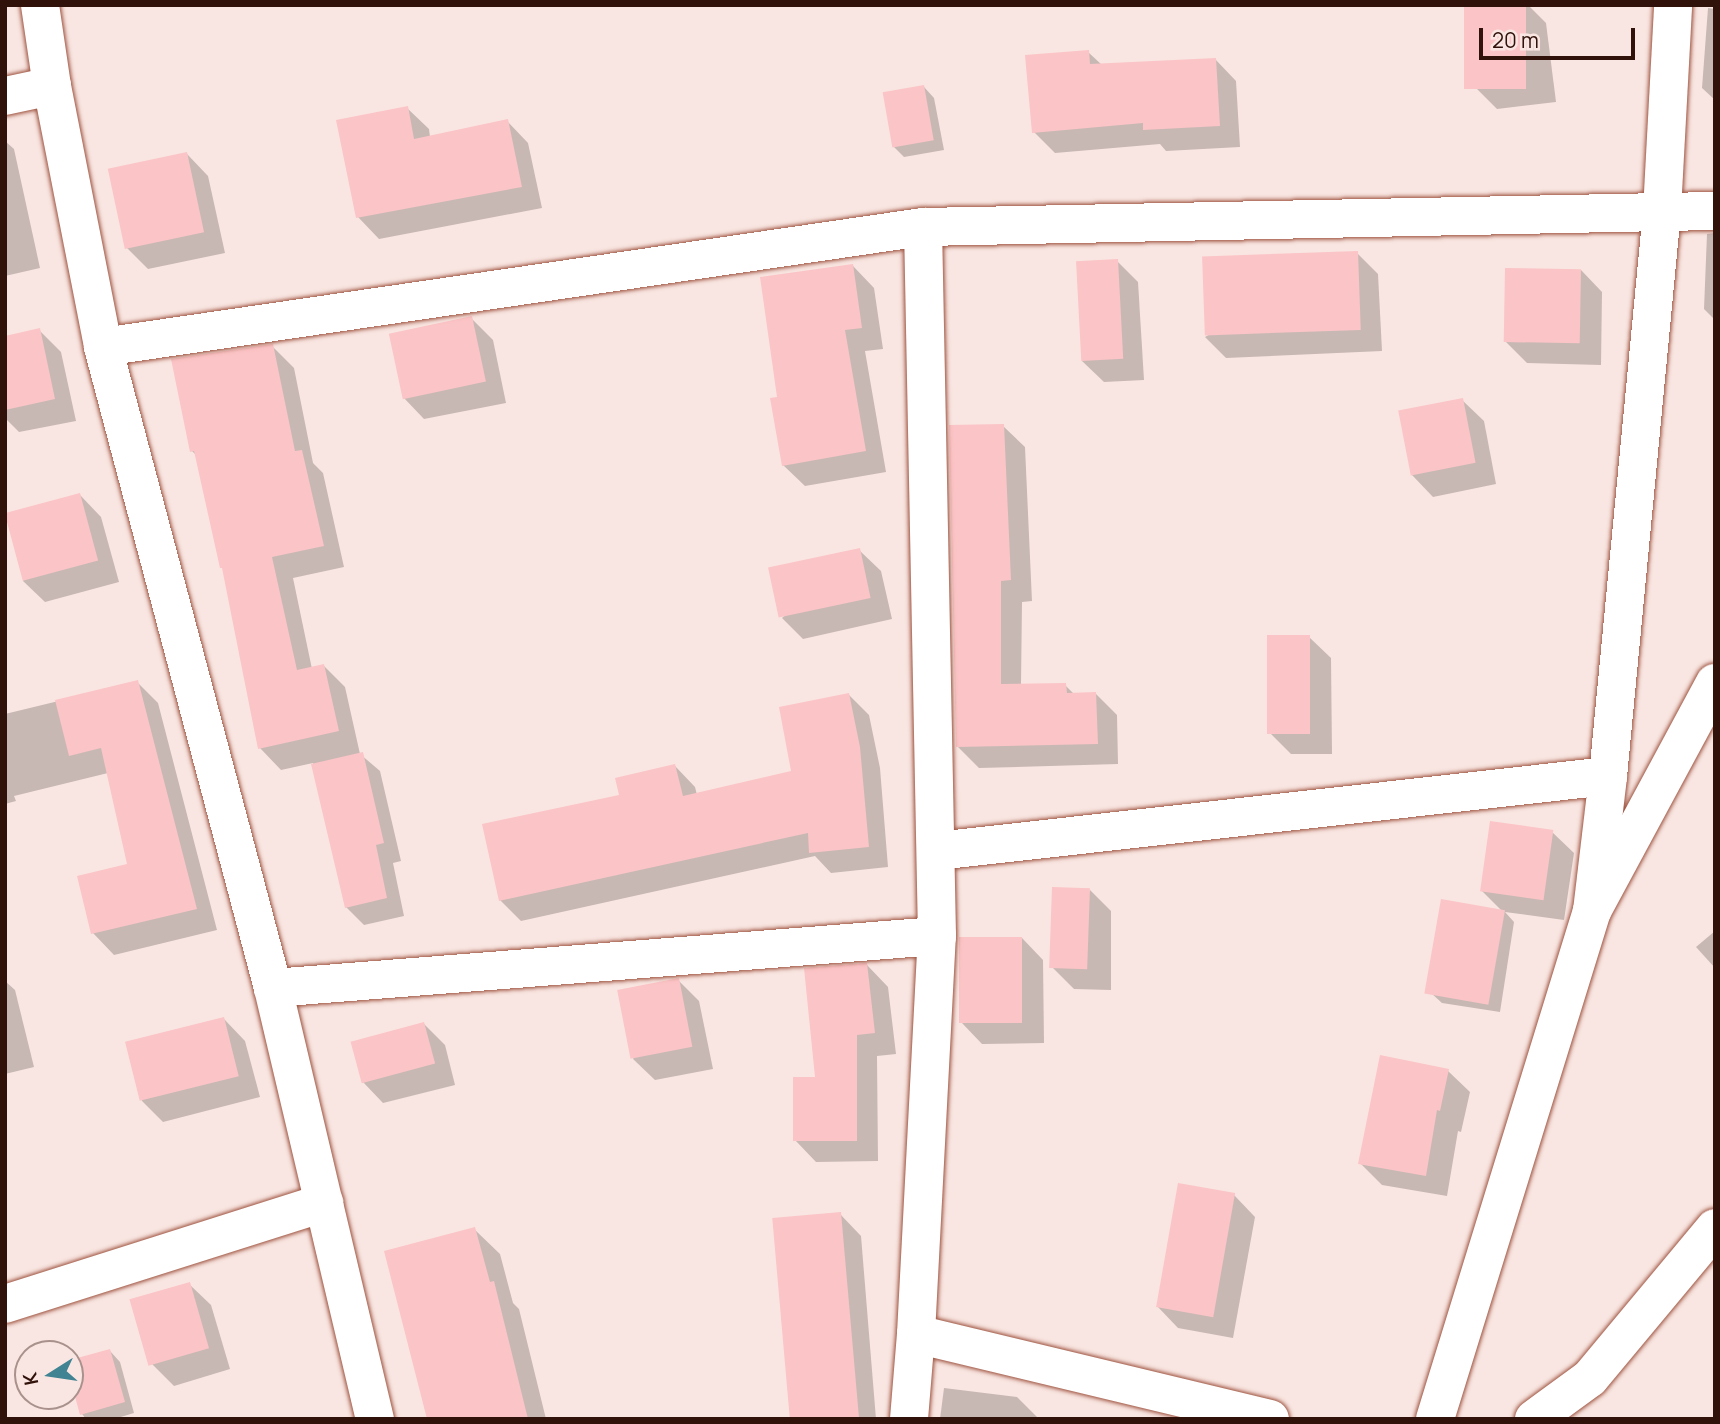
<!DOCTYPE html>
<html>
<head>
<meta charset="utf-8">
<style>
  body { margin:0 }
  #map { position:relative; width:1720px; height:1424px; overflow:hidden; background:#f9e6e2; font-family:Manrope,sans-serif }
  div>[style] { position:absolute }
  .shadow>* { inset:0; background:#0003 }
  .building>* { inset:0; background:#fbc4c6; transform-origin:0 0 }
  .roads { filter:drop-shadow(0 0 2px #9e533f) drop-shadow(0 0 2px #9e533f) }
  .minor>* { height:38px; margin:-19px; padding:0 19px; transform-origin:19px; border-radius:19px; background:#fff }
  .tertiary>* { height:38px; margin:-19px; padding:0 19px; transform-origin:19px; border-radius:19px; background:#fff }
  span { translate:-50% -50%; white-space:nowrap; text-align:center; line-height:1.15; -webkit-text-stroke:5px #f9e6e2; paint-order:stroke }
  .frame { position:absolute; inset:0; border:7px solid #30120a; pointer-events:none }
  .north { position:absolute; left:14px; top:1340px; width:70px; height:70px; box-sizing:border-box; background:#f9e6e2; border:2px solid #a9918c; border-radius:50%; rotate:258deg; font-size:19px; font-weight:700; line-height:28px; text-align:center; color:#30120a }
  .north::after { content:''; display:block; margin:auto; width:24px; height:32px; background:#408393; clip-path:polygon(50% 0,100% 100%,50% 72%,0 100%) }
  .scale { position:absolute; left:1479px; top:28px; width:156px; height:32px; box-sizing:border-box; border:4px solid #30120a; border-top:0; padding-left:9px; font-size:21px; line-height:24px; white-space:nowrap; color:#30120a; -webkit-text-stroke:5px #f9e6e2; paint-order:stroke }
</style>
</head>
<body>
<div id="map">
  <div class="shadow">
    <i style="clip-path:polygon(1498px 5px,1528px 5px,1546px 23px,1556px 102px,1497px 109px,1475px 87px)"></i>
    <i style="clip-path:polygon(1708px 8px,1715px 9px,1715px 100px,1702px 88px)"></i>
    <i style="clip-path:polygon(1088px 52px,1102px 65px,1215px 59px,1236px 81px,1240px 147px,1166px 151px,1160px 144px,1055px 153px,1034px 132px)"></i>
    <i style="clip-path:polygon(924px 87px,934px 98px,944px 150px,904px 157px,893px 146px)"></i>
    <i style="clip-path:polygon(407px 108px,429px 129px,430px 137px,507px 121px,528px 143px,542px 208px,379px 239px,358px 217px)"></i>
    <i style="clip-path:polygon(5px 141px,14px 149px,40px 268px,5px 276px)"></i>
    <i style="clip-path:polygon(187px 154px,208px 176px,225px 253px,148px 269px,127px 248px)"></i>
    <i style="clip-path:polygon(1715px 233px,1715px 320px,1704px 309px,1707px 234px)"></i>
    <i style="clip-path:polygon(1357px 253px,1378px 274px,1382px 351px,1226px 358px,1205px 337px)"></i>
    <i style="clip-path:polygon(1117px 261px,1138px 282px,1144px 380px,1104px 382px,1082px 361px)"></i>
    <i style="clip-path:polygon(853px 266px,874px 288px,883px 349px,865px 351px,886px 472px,805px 486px,783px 465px)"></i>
    <i style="clip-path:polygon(1581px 270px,1602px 292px,1601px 365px,1527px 363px,1506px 342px)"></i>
    <i style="clip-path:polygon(471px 318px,493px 340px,506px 403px,424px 419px,403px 397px)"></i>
    <i style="clip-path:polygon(39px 330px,61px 352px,76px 421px,19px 432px,5px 418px,5px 337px)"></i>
    <i style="clip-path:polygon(272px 346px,294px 368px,313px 463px,323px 473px,344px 567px,293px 578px,312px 669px,324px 666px,345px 687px,360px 754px,380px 771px,401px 861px,393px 863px,404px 916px,364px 925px,346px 907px,313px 763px,281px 770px,260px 748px,224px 571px,196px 455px,192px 451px)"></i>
    <i style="clip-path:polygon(1462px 400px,1484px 421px,1496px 484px,1433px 497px,1412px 475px)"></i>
    <i style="clip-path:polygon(1003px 426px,1025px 447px,1032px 601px,1022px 602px,1021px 685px,1065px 685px,1075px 695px,1096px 694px,1117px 715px,1118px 764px,979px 768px,957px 746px)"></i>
    <i style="clip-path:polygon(80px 495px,101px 517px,119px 582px,45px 602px,23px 581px)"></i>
    <i style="clip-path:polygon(859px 550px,881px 571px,892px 619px,803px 639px,782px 618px)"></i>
    <i style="clip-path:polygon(1309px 637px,1331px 658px,1332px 754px,1291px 754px,1270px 733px)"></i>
    <i style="clip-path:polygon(137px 682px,158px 703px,217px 930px,114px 955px,93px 933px,129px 865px,108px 773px,14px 796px,16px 801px,5px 804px,5px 714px)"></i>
    <i style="clip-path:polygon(849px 695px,869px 715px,880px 768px,888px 867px,831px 873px,815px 856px,521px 921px,500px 900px,621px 796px,675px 766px,695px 787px,697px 795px,793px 773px)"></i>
    <i style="clip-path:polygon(1552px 832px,1574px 853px,1564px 920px,1505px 912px,1514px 922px,1500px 1012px,1442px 1003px,1431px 993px,1502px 911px,1482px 891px)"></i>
    <i style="clip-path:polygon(1090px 890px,1111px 911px,1111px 990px,1074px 989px,1053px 968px)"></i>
    <i style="clip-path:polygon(1715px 931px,1715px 968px,1696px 947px)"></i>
    <i style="clip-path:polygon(1022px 938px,1043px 960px,1044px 1043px,982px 1044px,961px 1022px)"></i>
    <i style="clip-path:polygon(867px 965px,888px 987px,896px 1054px,877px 1056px,878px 1161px,816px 1162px,795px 1140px)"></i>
    <i style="clip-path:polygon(678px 980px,699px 1001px,713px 1069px,655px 1080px,633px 1059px)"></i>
    <i style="clip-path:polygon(5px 981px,15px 990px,34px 1067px,5px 1074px)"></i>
    <i style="clip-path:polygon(224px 1019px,245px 1041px,260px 1097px,163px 1122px,142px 1101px,127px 1045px)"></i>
    <i style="clip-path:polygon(424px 1024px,445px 1045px,455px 1085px,383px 1103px,362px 1081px)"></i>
    <i style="clip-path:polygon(1448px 1071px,1470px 1092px,1461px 1132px,1458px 1131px,1447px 1196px,1382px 1185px,1360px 1163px)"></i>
    <i style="clip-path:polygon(1234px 1195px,1255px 1217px,1233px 1338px,1178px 1328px,1157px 1306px)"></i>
    <i style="clip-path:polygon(840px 1214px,861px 1236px,876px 1419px,791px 1419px)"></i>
    <i style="clip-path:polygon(474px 1229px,500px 1254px,513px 1303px,519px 1309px,546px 1419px,432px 1419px)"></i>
    <i style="clip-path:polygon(189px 1284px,211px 1305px,230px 1369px,174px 1386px,152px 1364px)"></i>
    <i style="clip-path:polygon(110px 1351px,120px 1362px,134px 1413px,114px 1419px,86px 1419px,82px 1414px,70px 1362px)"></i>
    <i style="clip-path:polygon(944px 1388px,1017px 1397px,1039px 1419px,940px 1419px)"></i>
  </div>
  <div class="building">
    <i style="left:1464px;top:5px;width:62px;height:84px"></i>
    <i style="clip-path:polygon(1089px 50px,1090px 64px,1216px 58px,1220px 126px,1143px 130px,1143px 123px,1032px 133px,1025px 55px)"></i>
    <i style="left:924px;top:85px;width:56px;height:42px;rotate:80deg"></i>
    <i style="clip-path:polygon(408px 106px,414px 139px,508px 119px,522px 187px,356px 218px,336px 120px)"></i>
    <i style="left:187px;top:152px;width:82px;height:81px;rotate:78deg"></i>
    <i style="left:1358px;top:251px;width:79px;height:156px;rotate:88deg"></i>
    <i style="left:1118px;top:259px;width:100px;height:42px;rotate:87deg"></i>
    <i style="clip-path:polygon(853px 264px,862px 328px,845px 330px,866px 451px,782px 466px,770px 398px,777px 397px,760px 277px)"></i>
    <i style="left:1505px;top:268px;width:76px;height:74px;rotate:1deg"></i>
    <i style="left:472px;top:316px;width:67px;height:85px;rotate:78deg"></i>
    <i style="clip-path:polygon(40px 328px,55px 399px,5px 410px,5px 336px)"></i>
    <i style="clip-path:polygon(273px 344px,295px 451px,302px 450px,324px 546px,272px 557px,297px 670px,324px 664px,339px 731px,258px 749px,222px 568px,220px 568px,194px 451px,190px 452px,171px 359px)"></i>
    <i style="left:1463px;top:398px;width:66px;height:66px;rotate:79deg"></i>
    <i style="clip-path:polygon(1004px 424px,1011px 580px,1001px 581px,1001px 684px,1066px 683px,1067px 693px,1096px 692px,1098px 744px,956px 747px,949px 425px)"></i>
    <i style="left:80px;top:493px;width:70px;height:78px;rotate:75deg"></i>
    <i style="left:860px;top:548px;width:51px;height:94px;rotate:78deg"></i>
    <i style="left:1267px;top:635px;width:43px;height:99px"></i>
    <i style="clip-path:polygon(138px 680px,197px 909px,91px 934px,77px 876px,127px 864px,101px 748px,69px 756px,55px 700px)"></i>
    <i style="clip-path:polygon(849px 693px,860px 747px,869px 847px,809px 853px,808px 833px,499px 901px,482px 824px,619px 795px,615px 778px,675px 764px,683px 796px,791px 771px,779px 707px)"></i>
    <i style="clip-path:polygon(363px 752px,384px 843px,376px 845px,387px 898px,345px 908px,311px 764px)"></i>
    <i style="left:1490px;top:821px;width:64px;height:71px;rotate:8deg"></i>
    <i style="left:1052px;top:887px;width:38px;height:81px;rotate:2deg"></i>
    <i style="left:1441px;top:899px;width:65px;height:96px;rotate:10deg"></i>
    <i style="left:959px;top:937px;width:63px;height:86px"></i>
    <i style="clip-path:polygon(867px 963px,875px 1033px,857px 1035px,857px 1141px,793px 1141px,793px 1077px,815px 1077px,804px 968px)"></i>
    <i style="left:679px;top:978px;width:70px;height:63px;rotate:79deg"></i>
    <i style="left:224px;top:1017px;width:61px;height:102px;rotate:76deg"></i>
    <i style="left:424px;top:1022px;width:43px;height:76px;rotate:75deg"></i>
    <i style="clip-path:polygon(1380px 1055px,1449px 1069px,1440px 1111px,1437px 1110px,1426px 1176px,1358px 1164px)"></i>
    <i style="left:1178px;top:1183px;width:58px;height:126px;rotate:10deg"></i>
    <i style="left:841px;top:1212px;width:208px;height:69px;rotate:85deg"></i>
    <i style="clip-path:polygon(475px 1227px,490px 1282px,494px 1281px,528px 1419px,427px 1419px,384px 1251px)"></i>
    <i style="left:190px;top:1282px;width:69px;height:63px;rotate:74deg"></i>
    <i style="clip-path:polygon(110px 1349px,125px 1402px,80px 1415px,70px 1378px,70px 1360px)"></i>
  </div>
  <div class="roads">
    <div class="minor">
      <i style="left:5px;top:96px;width:48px;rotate:-12deg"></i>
      <i style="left:103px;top:347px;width:829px;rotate:-8.33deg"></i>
      <i style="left:923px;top:227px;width:792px;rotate:-1.16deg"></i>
      <i style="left:937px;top:851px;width:675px;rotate:-6.38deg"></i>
      <i style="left:1592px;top:911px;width:136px;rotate:-83.2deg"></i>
      <i style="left:1608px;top:776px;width:568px;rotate:-84.54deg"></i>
      <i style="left:1662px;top:211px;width:206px;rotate:-86.9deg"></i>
      <i style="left:273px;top:988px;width:666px;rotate:-4.48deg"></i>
      <i style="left:5px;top:1304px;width:335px;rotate:-17.6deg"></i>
      <i style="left:916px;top:1334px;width:364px;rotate:13.5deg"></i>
      <i style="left:909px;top:1419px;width:85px;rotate:-85.3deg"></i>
      <i style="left:916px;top:1334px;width:399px;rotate:-87deg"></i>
      <i style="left:937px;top:936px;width:709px;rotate:-91.13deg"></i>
      <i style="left:1435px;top:1419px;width:532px;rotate:-72.83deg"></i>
      <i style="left:1592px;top:911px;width:259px;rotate:-61.7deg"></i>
    </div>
    <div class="tertiary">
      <i style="left:40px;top:5px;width:82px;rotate:81.6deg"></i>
      <i style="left:52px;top:86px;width:266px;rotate:78.9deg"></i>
      <i style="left:103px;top:347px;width:663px;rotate:75.15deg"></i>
      <i style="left:273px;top:988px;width:443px;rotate:76.7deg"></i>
      <i style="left:1534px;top:1419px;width:69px;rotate:-36.2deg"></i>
      <i style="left:1590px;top:1378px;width:195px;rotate:-50.2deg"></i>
    </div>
  </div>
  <div class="frame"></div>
  <div class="north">K</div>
  <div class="scale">20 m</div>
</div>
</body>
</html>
